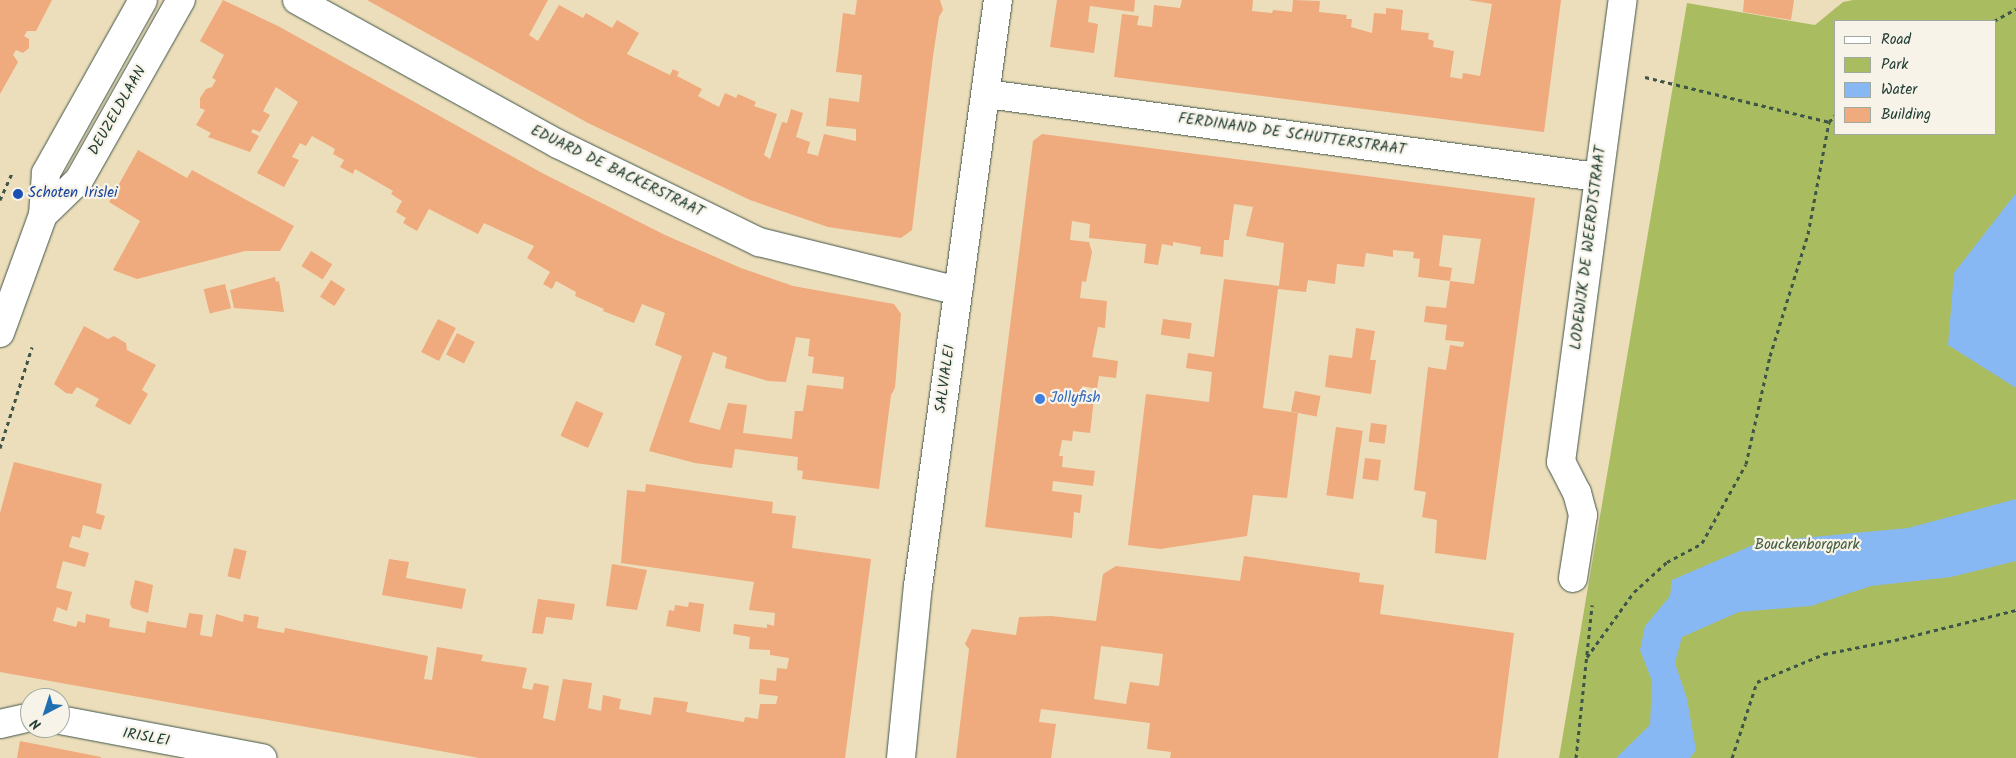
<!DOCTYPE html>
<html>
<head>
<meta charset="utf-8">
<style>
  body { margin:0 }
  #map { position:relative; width:2016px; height:758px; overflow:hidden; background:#eddebb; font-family:Kalam,sans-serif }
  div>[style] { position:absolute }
  .green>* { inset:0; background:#aabc60 }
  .water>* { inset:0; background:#88b8f3 }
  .building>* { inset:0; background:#efaa7d; transform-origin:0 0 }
  .path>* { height:3px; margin-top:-1.5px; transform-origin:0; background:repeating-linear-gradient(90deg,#3e5548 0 4px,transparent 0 8px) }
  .roads { filter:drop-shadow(0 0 1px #3e5548) drop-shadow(0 0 1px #3e5548) }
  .minor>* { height:28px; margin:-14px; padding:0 14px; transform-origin:14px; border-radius:14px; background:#fff }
  .tertiary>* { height:28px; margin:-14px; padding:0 14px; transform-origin:14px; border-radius:14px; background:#fff }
  .dots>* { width:14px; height:14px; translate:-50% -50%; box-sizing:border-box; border:2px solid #f7f3e8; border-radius:50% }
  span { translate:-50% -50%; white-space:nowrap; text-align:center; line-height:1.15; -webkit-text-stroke:4.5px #f7f3e8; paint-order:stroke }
  .street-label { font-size:15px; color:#1f3d34 }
  .transit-label { font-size:15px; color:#164399 }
  .left { translate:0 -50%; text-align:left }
  .shop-label { font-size:15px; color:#366cbe }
  .park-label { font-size:15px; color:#425d3f }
  .legend { position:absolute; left:1834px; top:20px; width:162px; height:115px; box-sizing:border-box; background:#f7f3e8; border:1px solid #a1aaa0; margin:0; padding:6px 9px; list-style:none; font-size:15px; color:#1f3d34 }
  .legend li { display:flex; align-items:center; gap:10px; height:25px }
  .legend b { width:25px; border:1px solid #a1aaa0 }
  .north { position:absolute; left:20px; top:688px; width:50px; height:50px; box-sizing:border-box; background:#f7f3e8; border:1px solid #a1aaa0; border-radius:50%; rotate:220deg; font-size:14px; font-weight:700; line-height:20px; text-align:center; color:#1f3d34 }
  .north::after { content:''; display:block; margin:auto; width:18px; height:22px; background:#1f6fb2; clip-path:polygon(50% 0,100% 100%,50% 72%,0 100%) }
</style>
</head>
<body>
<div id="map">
  <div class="green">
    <i style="clip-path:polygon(evenodd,1853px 0,2016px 0,2016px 758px,1559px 758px,1687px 3px,1815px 25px,1843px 2px,1853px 0,1835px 21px,1995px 21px,1995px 134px,1835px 134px,1835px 21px)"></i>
  </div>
  <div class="water">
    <i style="clip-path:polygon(2016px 193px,2016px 388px,1948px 345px,1954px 273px)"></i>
    <i style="clip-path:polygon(2016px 499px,2016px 561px,1951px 577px,1871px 586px,1811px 606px,1739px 612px,1682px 637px,1675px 663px,1687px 699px,1696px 750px,1690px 758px,1616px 758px,1650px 725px,1652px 681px,1640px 650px,1645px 626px,1670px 596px,1672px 580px,1760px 542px,1908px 528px)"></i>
  </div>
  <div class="building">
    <i style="clip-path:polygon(0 0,52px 0,36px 31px,27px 31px,24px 36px,29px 39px,29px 48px,23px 53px,16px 50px,13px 55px,18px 62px,0 94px)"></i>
    <i style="clip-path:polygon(evenodd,223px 0,278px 26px,542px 173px,665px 235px,741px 268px,793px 286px,894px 304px,901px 314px,895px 388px,891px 395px,879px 489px,802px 479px,803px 471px,797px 470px,798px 457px,735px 449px,732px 468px,695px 463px,649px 451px,682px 356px,655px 345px,665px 313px,642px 304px,634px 323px,603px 311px,604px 309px,575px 296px,576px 292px,556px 281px,552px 289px,543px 284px,550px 272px,527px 258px,534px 246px,484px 223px,478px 234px,429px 209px,417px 231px,403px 223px,406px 218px,396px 212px,402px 201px,391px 194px,393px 191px,355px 169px,353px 174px,340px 167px,344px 160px,333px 154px,335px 149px,312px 136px,306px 146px,300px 143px,292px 157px,299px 160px,284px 187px,257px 173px,298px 102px,276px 87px,263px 111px,270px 115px,260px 132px,253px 129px,251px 132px,259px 136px,250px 152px,208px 137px,211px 133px,196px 125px,205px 110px,200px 108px,200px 98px,206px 89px,212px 87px,216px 80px,212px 78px,224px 55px,200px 41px,223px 0,796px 337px,810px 339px,808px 356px,814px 357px,812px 373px,844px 377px,843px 389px,807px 385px,803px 411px,795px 411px,792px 439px,743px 433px,747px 405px,728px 403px,720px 430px,689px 422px,713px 352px,727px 357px,725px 368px,768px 381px,786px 382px,796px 337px)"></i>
    <i style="clip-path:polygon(367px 0,548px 0,529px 35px,538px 41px,559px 5px,583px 18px,586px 13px,612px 28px,617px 20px,639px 33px,627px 54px,670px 75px,673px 69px,679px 72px,677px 76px,702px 89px,698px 96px,719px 107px,725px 93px,736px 98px,738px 94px,756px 102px,754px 106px,777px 114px,764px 155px,770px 159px,782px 122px,787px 123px,791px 109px,803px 113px,796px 137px,810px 142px,807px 153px,818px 156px,824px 134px,856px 141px,856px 129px,826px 126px,829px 98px,859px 102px,862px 75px,836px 72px,843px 13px,855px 15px,857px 0,940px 0,943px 10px,939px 17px,933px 56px,912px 230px,901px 238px,828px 227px,750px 200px,588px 123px)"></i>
    <i style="clip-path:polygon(1057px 0,1135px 0,1134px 12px,1090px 6px,1088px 22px,1098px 24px,1094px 53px,1050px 47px)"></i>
    <i style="clip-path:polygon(1182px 0,1253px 0,1252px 11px,1272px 13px,1273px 10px,1292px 12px,1293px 0,1320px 1px,1319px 12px,1347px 15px,1346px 19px,1352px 19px,1351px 27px,1372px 33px,1374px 13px,1386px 14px,1386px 8px,1403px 10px,1401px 30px,1429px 33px,1428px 39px,1434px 41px,1433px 47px,1454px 51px,1450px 77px,1462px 79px,1463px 73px,1480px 76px,1492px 4px,1468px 0,1561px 0,1544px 132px,1114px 77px,1122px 14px,1139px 16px,1137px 25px,1152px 27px,1154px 5px,1180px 8px)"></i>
    <i style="clip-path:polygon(1744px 0,1794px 0,1791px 20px,1743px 12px)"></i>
    <i style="clip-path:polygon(1042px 134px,1535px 198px,1486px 560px,1435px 553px,1437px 520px,1422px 517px,1426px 492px,1414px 490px,1428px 367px,1446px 370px,1450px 345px,1463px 347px,1464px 342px,1445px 340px,1447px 325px,1424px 322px,1426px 306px,1446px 308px,1450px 281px,1474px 284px,1481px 239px,1443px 235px,1439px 266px,1452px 268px,1450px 281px,1418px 277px,1420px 259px,1413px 258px,1414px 252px,1393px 250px,1393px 257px,1366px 253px,1364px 267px,1337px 264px,1335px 284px,1308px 280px,1306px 292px,1278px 289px,1263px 408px,1298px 413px,1287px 498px,1253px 495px,1247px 536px,1160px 549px,1128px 545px,1146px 394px,1209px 402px,1212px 372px,1186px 368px,1188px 353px,1214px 357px,1224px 279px,1279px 286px,1284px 243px,1246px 236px,1253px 207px,1234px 204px,1229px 240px,1224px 240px,1223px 257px,1200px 254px,1201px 247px,1173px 242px,1173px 246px,1162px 244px,1158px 265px,1144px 263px,1146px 244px,1089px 238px,1090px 224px,1072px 221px,1070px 240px,1089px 242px,1092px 252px,1086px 282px,1082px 281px,1080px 298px,1107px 301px,1105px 328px,1098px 327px,1092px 357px,1118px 361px,1116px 378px,1099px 376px,1097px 389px,1082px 386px,1081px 397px,1094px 399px,1090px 433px,1073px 431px,1072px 441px,1062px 440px,1059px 456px,1063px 456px,1062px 467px,1095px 471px,1093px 486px,1053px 481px,1052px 491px,1082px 495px,1080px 513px,1074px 512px,1072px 538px,985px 527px,1033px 141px)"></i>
    <i style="clip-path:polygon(138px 150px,187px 178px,192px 170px,294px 226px,280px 251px,245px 251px,137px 279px,113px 270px,140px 221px,109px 202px)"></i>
    <i style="left:311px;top:251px;width:25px;height:18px;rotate:32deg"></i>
    <i style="clip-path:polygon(275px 277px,276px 282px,279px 281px,284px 312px,234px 308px,230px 290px)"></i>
    <i style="left:331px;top:280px;width:17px;height:20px;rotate:33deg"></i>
    <i style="left:225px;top:284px;width:25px;height:22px;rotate:76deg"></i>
    <i style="left:438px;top:319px;width:20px;height:37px;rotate:27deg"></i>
    <i style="left:1163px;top:319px;width:29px;height:16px;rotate:8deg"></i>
    <i style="clip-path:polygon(84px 326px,108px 339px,114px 336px,126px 343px,127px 350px,156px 365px,142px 390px,148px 394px,130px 425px,95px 406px,99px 399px,77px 387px,72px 394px,66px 393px,54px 384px)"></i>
    <i style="clip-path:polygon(1356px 328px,1375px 331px,1370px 360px,1376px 360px,1371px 394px,1325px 387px,1329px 355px,1352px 358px)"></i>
    <i style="left:457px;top:333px;width:20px;height:24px;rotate:27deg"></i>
    <i style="left:1295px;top:391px;width:26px;height:21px;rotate:11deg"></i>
    <i style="left:576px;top:401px;width:30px;height:38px;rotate:24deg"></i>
    <i style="left:1371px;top:423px;width:16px;height:19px;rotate:7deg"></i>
    <i style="left:1336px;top:427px;width:27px;height:69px;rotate:8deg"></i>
    <i style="left:1365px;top:458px;width:16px;height:21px;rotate:7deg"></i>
    <i style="clip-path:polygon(14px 462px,102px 484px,96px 513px,105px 516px,101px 530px,83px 525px,80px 538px,72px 536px,69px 547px,89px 553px,85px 567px,63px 561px,56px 588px,72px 592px,67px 611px,57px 607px,53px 621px,76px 627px,78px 621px,85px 623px,86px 614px,110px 619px,109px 627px,145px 633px,147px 621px,186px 628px,189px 613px,203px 615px,200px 635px,212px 637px,216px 614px,243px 622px,244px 614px,259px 617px,257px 628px,284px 633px,285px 628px,428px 656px,424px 679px,432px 680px,437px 647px,483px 655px,481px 661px,527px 668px,522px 688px,532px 690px,534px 683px,549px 686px,543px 718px,555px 721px,563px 679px,592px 683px,588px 708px,601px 711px,603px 695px,621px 699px,619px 709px,651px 715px,654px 697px,688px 702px,686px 712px,744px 722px,745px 717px,758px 719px,760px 704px,776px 704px,778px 696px,759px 694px,760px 679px,776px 681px,777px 668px,787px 669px,789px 658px,770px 655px,770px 650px,749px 649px,750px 637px,733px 634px,734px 624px,767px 628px,767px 624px,774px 626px,775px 613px,749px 610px,754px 582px,621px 563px,627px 490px,645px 492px,646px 484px,773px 502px,772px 513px,796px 516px,792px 548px,871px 559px,845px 758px,479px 758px,0 672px,0 513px)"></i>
    <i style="left:234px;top:548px;width:13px;height:29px;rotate:13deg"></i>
    <i style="clip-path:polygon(evenodd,1244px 556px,1360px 573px,1359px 582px,1384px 585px,1380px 614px,1514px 633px,1498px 758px,1170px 758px,1171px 752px,1147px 749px,1150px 723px,1041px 709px,1039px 722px,1056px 724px,1051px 758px,956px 758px,969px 649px,965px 644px,972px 629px,1016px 635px,1019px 617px,1051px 616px,1096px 621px,1103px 574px,1116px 566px,1240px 581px,1244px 556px,1101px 646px,1163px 654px,1159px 686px,1130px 682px,1126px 704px,1094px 699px,1101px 646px)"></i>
    <i style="clip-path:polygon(389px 559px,409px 562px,406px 578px,466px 589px,462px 609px,382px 595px)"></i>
    <i style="clip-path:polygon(612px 564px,647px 570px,637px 610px,606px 606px)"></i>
    <i style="clip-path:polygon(135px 580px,153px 585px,148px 613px,132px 608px,130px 603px)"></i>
    <i style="clip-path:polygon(538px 599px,575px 604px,572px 620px,546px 617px,543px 634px,532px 633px)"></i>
    <i style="clip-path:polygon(689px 602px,704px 604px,700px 632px,666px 626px,669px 610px,674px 611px,675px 605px,688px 607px)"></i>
    <i style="clip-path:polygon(20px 741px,101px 757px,101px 758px,17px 758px)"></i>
  </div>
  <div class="path">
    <i style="left:1994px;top:21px;width:25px;rotate:-29deg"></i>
    <i style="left:1645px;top:77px;width:189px;rotate:13.7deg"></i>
    <i style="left:0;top:200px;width:30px;rotate:-66deg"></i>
    <i style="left:0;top:448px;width:106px;rotate:-72.4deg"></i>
    <i style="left:1587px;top:657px;width:80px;rotate:-54.1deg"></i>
    <i style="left:1634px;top:592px;width:45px;rotate:-42.3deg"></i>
    <i style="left:1667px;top:562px;width:40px;rotate:-28deg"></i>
    <i style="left:1702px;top:543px;width:90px;rotate:-60.9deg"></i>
    <i style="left:1746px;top:464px;width:111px;rotate:-77.5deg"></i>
    <i style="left:1770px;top:356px;width:128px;rotate:-72.7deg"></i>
    <i style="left:1808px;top:234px;width:114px;rotate:-79.4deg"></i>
    <i style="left:1829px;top:122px;width:9px;rotate:-49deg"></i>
    <i style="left:1576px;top:758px;width:154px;rotate:-84deg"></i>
    <i style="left:1732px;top:758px;width:80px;rotate:-71.8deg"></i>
    <i style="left:1757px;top:682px;width:73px;rotate:-22.7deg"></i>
    <i style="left:1824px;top:654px;width:72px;rotate:-11.2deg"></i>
    <i style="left:1895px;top:640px;width:125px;rotate:-13.9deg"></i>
  </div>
  <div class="roads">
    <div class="minor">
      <i style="left:297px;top:0;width:298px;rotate:28.9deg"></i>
      <i style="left:558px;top:144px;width:224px;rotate:26deg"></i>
      <i style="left:759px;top:242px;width:205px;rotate:13.8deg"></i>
      <i style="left:987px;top:94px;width:616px;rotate:7.75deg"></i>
      <i style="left:1573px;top:578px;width:64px;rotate:-81deg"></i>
      <i style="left:1583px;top:515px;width:23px;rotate:-105deg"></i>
      <i style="left:1577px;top:493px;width:35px;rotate:-117deg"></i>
      <i style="left:1561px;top:462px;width:466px;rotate:-82.4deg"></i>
      <i style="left:60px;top:720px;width:206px;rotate:10.7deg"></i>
      <i style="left:0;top:724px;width:31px;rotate:-13deg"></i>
      <i style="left:901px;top:758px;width:173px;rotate:-84.4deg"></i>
      <i style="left:918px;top:586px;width:591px;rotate:-82.23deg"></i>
    </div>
    <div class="tertiary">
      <i style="left:43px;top:215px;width:50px;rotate:-44.2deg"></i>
      <i style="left:79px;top:180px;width:207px;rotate:-60.5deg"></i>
      <i style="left:0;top:333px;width:126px;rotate:-70deg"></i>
      <i style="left:43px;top:215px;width:42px;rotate:-85.9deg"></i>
      <i style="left:46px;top:173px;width:198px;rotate:-60.7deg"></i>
    </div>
  </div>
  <div class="dots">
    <i style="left:18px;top:194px;background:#1a4fb4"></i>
    <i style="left:1040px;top:399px;background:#3f7fe0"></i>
  </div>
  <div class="street-label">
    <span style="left:118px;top:111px;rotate:-60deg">DEUZELDLAAN</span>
    <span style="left:1292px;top:135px;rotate:8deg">FERDINAND DE SCHUTTERSTRAAT</span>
    <span style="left:617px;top:172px;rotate:26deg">EDUARD DE BACKERSTRAAT</span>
    <span style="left:1589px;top:248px;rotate:-83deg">LODEWIJK DE WEERDTSTRAAT</span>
    <span style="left:946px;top:379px;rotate:-82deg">SALVIALEI</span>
    <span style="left:146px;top:738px;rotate:10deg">IRISLEI</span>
  </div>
  <div class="transit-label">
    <span class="left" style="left:28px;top:194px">Schoten Irislei</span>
  </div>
  <div class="shop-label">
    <span class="left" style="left:1050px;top:399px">Jollyfish</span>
  </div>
  <div class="park-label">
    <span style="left:1807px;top:546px">Bouckenborgpark</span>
  </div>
  <ul class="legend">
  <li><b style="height:6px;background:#fff"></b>Road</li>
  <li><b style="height:14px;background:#aabc60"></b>Park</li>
  <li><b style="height:14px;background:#88b8f3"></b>Water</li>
  <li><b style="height:14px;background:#efaa7d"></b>Building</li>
  </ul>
  <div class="north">N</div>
</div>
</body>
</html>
